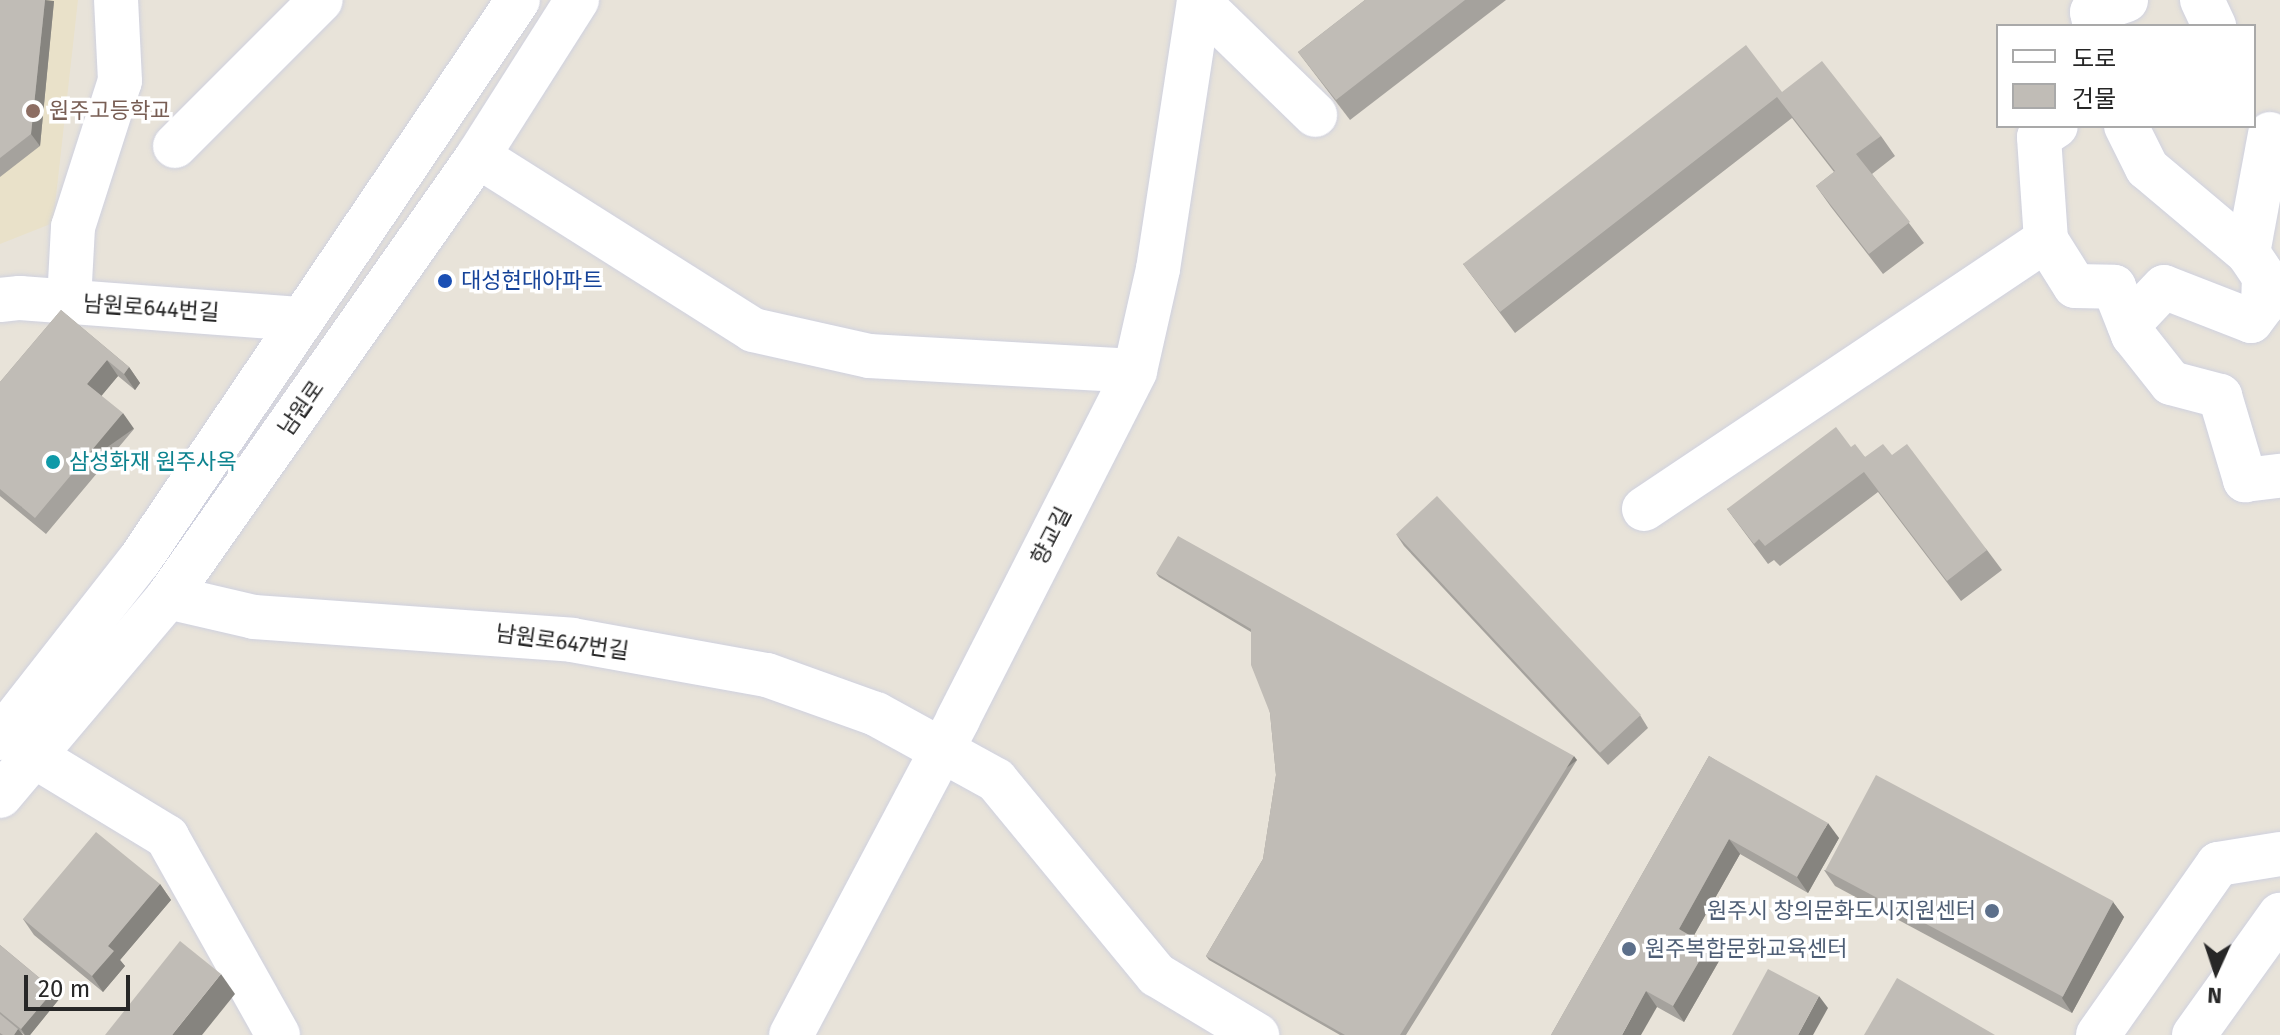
<!DOCTYPE html>
<html>
<head>
<meta charset="utf-8">
<style>
  body { margin:0 }
  #map { position:relative; width:2280px; height:1035px; overflow:hidden; background:#e8e3d9; font-family:"Fira Sans","Noto Sans KR",sans-serif }
  div>[style] { position:absolute }
  .education>* { inset:0; background:#e9e1c9 }
  .roads { filter:drop-shadow(0 0 2px #cfd1df) drop-shadow(0 0 2px #cfd1df) }
  .minor>* { height:44px; margin:-22px; padding:0 22px; transform-origin:22px; border-radius:22px; background:#fff }
  .wall>* { inset:0; background:#a5a29d }
  .shaded-wall>* { inset:0; background:#86847f; transform-origin:0 0 }
  .building>* { inset:0; background:#c0bcb6; transform-origin:0 0 }
  .dots>* { width:22px; height:22px; translate:-50% -50%; box-sizing:border-box; border:4px solid #fff; border-radius:50% }
  span { translate:-50% -50%; white-space:nowrap; text-align:center; line-height:1.15; -webkit-text-stroke:7px #fff; paint-order:stroke }
  .education-label { font-size:22px; color:#785e54 }
  .left { translate:0 -50%; text-align:left }
  .transit-label { font-size:22px; color:#164399 }
  .street-label { font-size:22px; color:#272727 }
  .culture-label { font-size:22px; color:#0d838f }
  .service-label { font-size:22px; color:#4e5e75 }
  .right { translate:-100% -50%; text-align:right }
  .legend { position:absolute; left:1996px; top:24px; width:260px; height:104px; box-sizing:border-box; background:#fff; border:2px solid #a9a9a9; margin:0; padding:10px 14px; list-style:none; font-size:24px; color:#272727 }
  .legend li { display:flex; align-items:center; gap:16px; height:40px }
  .legend b { width:40px; border:2px solid #a9a9a9 }
  .north { position:absolute; left:2176px; top:931px; width:80px; height:80px; -webkit-text-stroke:6px #fff; paint-order:stroke; rotate:183deg; font-size:22px; font-weight:700; line-height:32px; text-align:center; color:#272727 }
  .north::after { content:''; display:block; margin:auto; width:28px; height:36px; background:#272727; clip-path:polygon(50% 0,100% 100%,50% 72%,0 100%) }
  .scale { position:absolute; left:24px; top:975px; width:106px; height:36px; box-sizing:border-box; border:4px solid #272727; border-top:0; padding-left:10px; font-size:24px; line-height:28px; white-space:nowrap; color:#272727; -webkit-text-stroke:6px #fff; paint-order:stroke }
</style>
</head>
<body>
<div id="map">
  <div class="education">
    <i style="clip-path:polygon(0 0,78px 0,53px 223px,0 244px)"></i>
  </div>
  <div class="roads">
    <div class="minor">
      <i style="left:2202px;top:0;width:29px;rotate:65deg"></i>
      <i style="left:1199px;top:2px;width:162px;rotate:44.2deg"></i>
      <i style="left:2095px;top:26px;width:14px;rotate:-102deg"></i>
      <i style="left:2092px;top:12px;width:36px;rotate:-19deg"></i>
      <i style="left:2126px;top:126px;width:47px;rotate:63.4deg"></i>
      <i style="left:2147px;top:168px;width:132px;rotate:40.1deg"></i>
      <i style="left:2248px;top:253px;width:29px;rotate:56deg"></i>
      <i style="left:2264px;top:277px;width:28px;rotate:92deg"></i>
      <i style="left:2263px;top:305px;width:20px;rotate:127deg"></i>
      <i style="left:2251px;top:321px;width:93px;rotate:-158.7deg"></i>
      <i style="left:2164px;top:287px;width:51px;rotate:133.4deg"></i>
      <i style="left:175px;top:146px;width:206px;rotate:-45deg"></i>
      <i style="left:478px;top:156px;width:325px;rotate:32.3deg"></i>
      <i style="left:753px;top:330px;width:119px;rotate:12.6deg"></i>
      <i style="left:869px;top:356px;width:266px;rotate:3.2deg"></i>
      <i style="left:2046px;top:240px;width:54px;rotate:57.8deg"></i>
      <i style="left:2075px;top:286px;width:39px;rotate:1deg"></i>
      <i style="left:2114px;top:287px;width:52px;rotate:68.4deg"></i>
      <i style="left:2133px;top:335px;width:61px;rotate:51.6deg"></i>
      <i style="left:2171px;top:383px;width:51px;rotate:14.9deg"></i>
      <i style="left:2220px;top:396px;width:88px;rotate:73.4deg"></i>
      <i style="left:2245px;top:480px;width:35px;rotate:-7deg"></i>
      <i style="left:2248px;top:253px;width:121px;rotate:-79.5deg"></i>
      <i style="left:0;top:300px;width:20px;rotate:-6deg"></i>
      <i style="left:20px;top:298px;width:283px;rotate:4.3deg"></i>
      <i style="left:69px;top:301px;width:74px;rotate:-86.9deg"></i>
      <i style="left:73px;top:227px;width:153px;rotate:-72.2deg"></i>
      <i style="left:120px;top:81px;width:81px;rotate:-92.8deg"></i>
      <i style="left:1644px;top:509px;width:484px;rotate:-33.8deg"></i>
      <i style="left:2046px;top:240px;width:103px;rotate:-93.9deg"></i>
      <i style="left:2039px;top:137px;width:20px;rotate:-33deg"></i>
      <i style="left:168px;top:597px;width:88px;rotate:13.1deg"></i>
      <i style="left:254px;top:617px;width:319px;rotate:4.1deg"></i>
      <i style="left:572px;top:640px;width:198px;rotate:10.2deg"></i>
      <i style="left:767px;top:675px;width:116px;rotate:19.7deg"></i>
      <i style="left:876px;top:714px;width:137px;rotate:28.8deg"></i>
      <i style="left:996px;top:780px;width:253px;rotate:50.5deg"></i>
      <i style="left:1157px;top:975px;width:117px;rotate:31deg"></i>
      <i style="left:0;top:738px;width:225px;rotate:-51.9deg"></i>
      <i style="left:139px;top:561px;width:677px;rotate:-55.96deg"></i>
      <i style="left:34px;top:756px;width:156px;rotate:31.3deg"></i>
      <i style="left:167px;top:837px;width:227px;rotate:60.7deg"></i>
      <i style="left:0;top:796px;width:260px;rotate:-49.8deg"></i>
      <i style="left:168px;top:597px;width:539px;rotate:-54.89deg"></i>
      <i style="left:478px;top:156px;width:185px;rotate:-57.6deg"></i>
      <i style="left:791px;top:1035px;width:357px;rotate:-62.1deg"></i>
      <i style="left:958px;top:719px;width:390px;rotate:-63deg"></i>
      <i style="left:1135px;top:371px;width:105px;rotate:-77.3deg"></i>
      <i style="left:1158px;top:269px;width:272px;rotate:-81.3deg"></i>
      <i style="left:2098px;top:1035px;width:209px;rotate:-54.9deg"></i>
      <i style="left:2218px;top:864px;width:63px;rotate:-9.2deg"></i>
      <i style="left:2194px;top:1035px;width:148px;rotate:-54.4deg"></i>
    </div>
  </div>
  <div class="wall">
    <i style="clip-path:polygon(0 0,54px 1px,40px 146px,0 177px)"></i>
    <i style="clip-path:polygon(1365px 0,1506px 0,1350px 120px,1298px 52px)"></i>
    <i style="clip-path:polygon(1782px 92px,1881px 136px,1895px 156px,1872px 174px,1924px 243px,1883px 274px,1831px 207px,1816px 186px,1834px 172px,1792px 118px,1515px 333px,1463px 264px)"></i>
    <i style="clip-path:polygon(61px 310px,129px 367px,140px 383px,135px 390px,118px 376px,101px 396px,134px 429px,46px 534px,0 496px,0 382px)"></i>
    <i style="clip-path:polygon(1851px 447px,1865px 457px,1892px 455px,1987px 550px,2002px 570px,1961px 601px,1878px 492px,1780px 566px,1774px 560px,1768px 564px,1727px 509px)"></i>
    <i style="clip-path:polygon(1396px 534px,1640px 715px,1648px 728px,1608px 765px,1404px 546px)"></i>
    <i style="clip-path:polygon(1156px 573px,1577px 760px,1406px 1035px,1340px 1035px,1209px 960px,1206px 956px,1263px 859px,1276px 775px,1270px 713px,1251px 632px,1159px 577px)"></i>
    <i style="clip-path:polygon(1709px 756px,1839px 838px,1808px 893px,1740px 854px,1693px 937px,1708px 946px,1719px 961px,1684px 1022px,1657px 1007px,1551px 1035px)"></i>
    <i style="clip-path:polygon(1824px 870px,2113px 902px,2124px 917px,2072px 1013px,1835px 886px)"></i>
    <i style="clip-path:polygon(160px 884px,171px 900px,120px 960px,125px 966px,103px 992px,34px 935px,23px 919px)"></i>
    <i style="clip-path:polygon(0 945px,54px 990px,60px 998px,30px 1035px,24px 1035px,21px 1032px,23px 1035px,0 1035px)"></i>
  </div>
  <div class="shaded-wall">
    <i style="clip-path:polygon(45px 0,54px 1px,40px 146px,31px 134px)"></i>
    <i style="clip-path:polygon(107px 360px,118px 376px,98px 400px,87px 384px)"></i>
    <i style="clip-path:polygon(129px 367px,140px 383px,135px 390px,124px 374px)"></i>
    <i style="left:123px;top:413px;width:19px;height:137px;rotate:55deg"></i>
    <i style="left:1574px;top:756px;width:5px;height:329px;rotate:53deg"></i>
    <i style="clip-path:polygon(1828px 823px,1839px 838px,1808px 893px,1797px 877px)"></i>
    <i style="clip-path:polygon(1729px 839px,1740px 854px,1689px 944px,1679px 929px)"></i>
    <i style="clip-path:polygon(160px 884px,171px 900px,120px 960px,125px 966px,103px 992px,92px 976px,108px 946px)"></i>
    <i style="clip-path:polygon(2113px 902px,2124px 917px,2072px 1013px,2062px 998px)"></i>
    <i style="clip-path:polygon(1708px 946px,1719px 961px,1684px 1022px,1673px 1006px)"></i>
    <i style="clip-path:polygon(221px 974px,235px 994px,202px 1035px,172px 1035px)"></i>
    <i style="clip-path:polygon(54px 990px,60px 998px,30px 1035px,25px 1035px,21px 1029px)"></i>
    <i style="clip-path:polygon(1646px 991px,1657px 1007px,1641px 1035px,1622px 1035px)"></i>
    <i style="clip-path:polygon(1819px 996px,1828px 1008px,1813px 1035px,1798px 1035px)"></i>
    <i style="clip-path:polygon(18px 1029px,23px 1035px,14px 1035px)"></i>
  </div>
  <div class="building">
    <i style="clip-path:polygon(0 0,45px 0,31px 134px,0 158px)"></i>
    <i style="clip-path:polygon(1365px 0,1465px 0,1336px 100px,1298px 52px)"></i>
    <i style="clip-path:polygon(1746px 45px,1782px 92px,1822px 61px,1881px 136px,1856px 154px,1910px 222px,1869px 254px,1816px 186px,1835px 171px,1777px 97px,1500px 312px,1463px 264px)"></i>
    <i style="clip-path:polygon(61px 310px,129px 367px,124px 374px,107px 360px,87px 384px,123px 413px,35px 518px,0 489px,0 382px)"></i>
    <i style="clip-path:polygon(1836px 427px,1851px 447px,1855px 444px,1865px 457px,1883px 444px,1892px 455px,1907px 444px,1987px 550px,1947px 581px,1864px 472px,1765px 546px,1759px 539px,1754px 544px,1727px 509px)"></i>
    <i style="left:1437px;top:496px;width:299px;height:56px;rotate:47deg"></i>
    <i style="clip-path:polygon(1178px 536px,1574px 756px,1400px 1035px,1345px 1035px,1206px 956px,1263px 859px,1276px 775px,1270px 713px,1251px 665px,1251px 629px,1156px 573px)"></i>
    <i style="clip-path:polygon(1709px 756px,1828px 823px,1797px 877px,1729px 839px,1679px 929px,1708px 946px,1673px 1006px,1646px 991px,1622px 1035px,1551px 1035px)"></i>
    <i style="left:1876px;top:775px;width:269px;height:108px;rotate:28deg"></i>
    <i style="clip-path:polygon(96px 832px,160px 884px,108px 946px,114px 951px,92px 976px,23px 919px)"></i>
    <i style="clip-path:polygon(180px 941px,221px 974px,172px 1035px,105px 1035px)"></i>
    <i style="clip-path:polygon(0 945px,54px 990px,21px 1029px,0 1012px)"></i>
    <i style="clip-path:polygon(1768px 969px,1819px 996px,1798px 1035px,1732px 1035px)"></i>
    <i style="clip-path:polygon(1897px 978px,1995px 1035px,1864px 1035px)"></i>
    <i style="clip-path:polygon(0 1014px,18px 1029px,14px 1035px,3px 1035px,0 1033px)"></i>
  </div>
  <div class="dots">
    <i style="left:33px;top:111px;background:#8d6e63"></i>
    <i style="left:445px;top:281px;background:#1a4fb4"></i>
    <i style="left:53px;top:462px;background:#0f9aa8"></i>
    <i style="left:1992px;top:911px;background:#5c6f8a"></i>
    <i style="left:1629px;top:949px;background:#5c6f8a"></i>
  </div>
  <div class="education-label">
    <span class="left" style="left:49px;top:111px">원주고등학교</span>
  </div>
  <div class="transit-label">
    <span class="left" style="left:461px;top:281px">대성현대아파트</span>
  </div>
  <div class="street-label">
    <span style="left:151px;top:308px;rotate:4deg">남원로644번길</span>
    <span style="left:301px;top:408px;rotate:-55deg">남원로</span>
    <span style="left:1051px;top:536px;rotate:-63deg">향교길</span>
    <span style="left:562px;top:642px;rotate:8deg">남원로647번길</span>
  </div>
  <div class="culture-label">
    <span class="left" style="left:69px;top:462px">삼성화재 원주사옥</span>
  </div>
  <div class="service-label">
    <span class="right" style="left:1976px;top:911px">원주시 창의문화도시지원센터</span>
    <span class="left" style="left:1645px;top:949px">원주복합문화교육센터</span>
  </div>
  <ul class="legend">
  <li><b style="height:10px;background:#fff"></b>도로</li>
  <li><b style="height:22px;background:#c0bcb6"></b>건물</li>
  </ul>
  <div class="north">N</div>
  <div class="scale">20 m</div>
</div>
</body>
</html>
